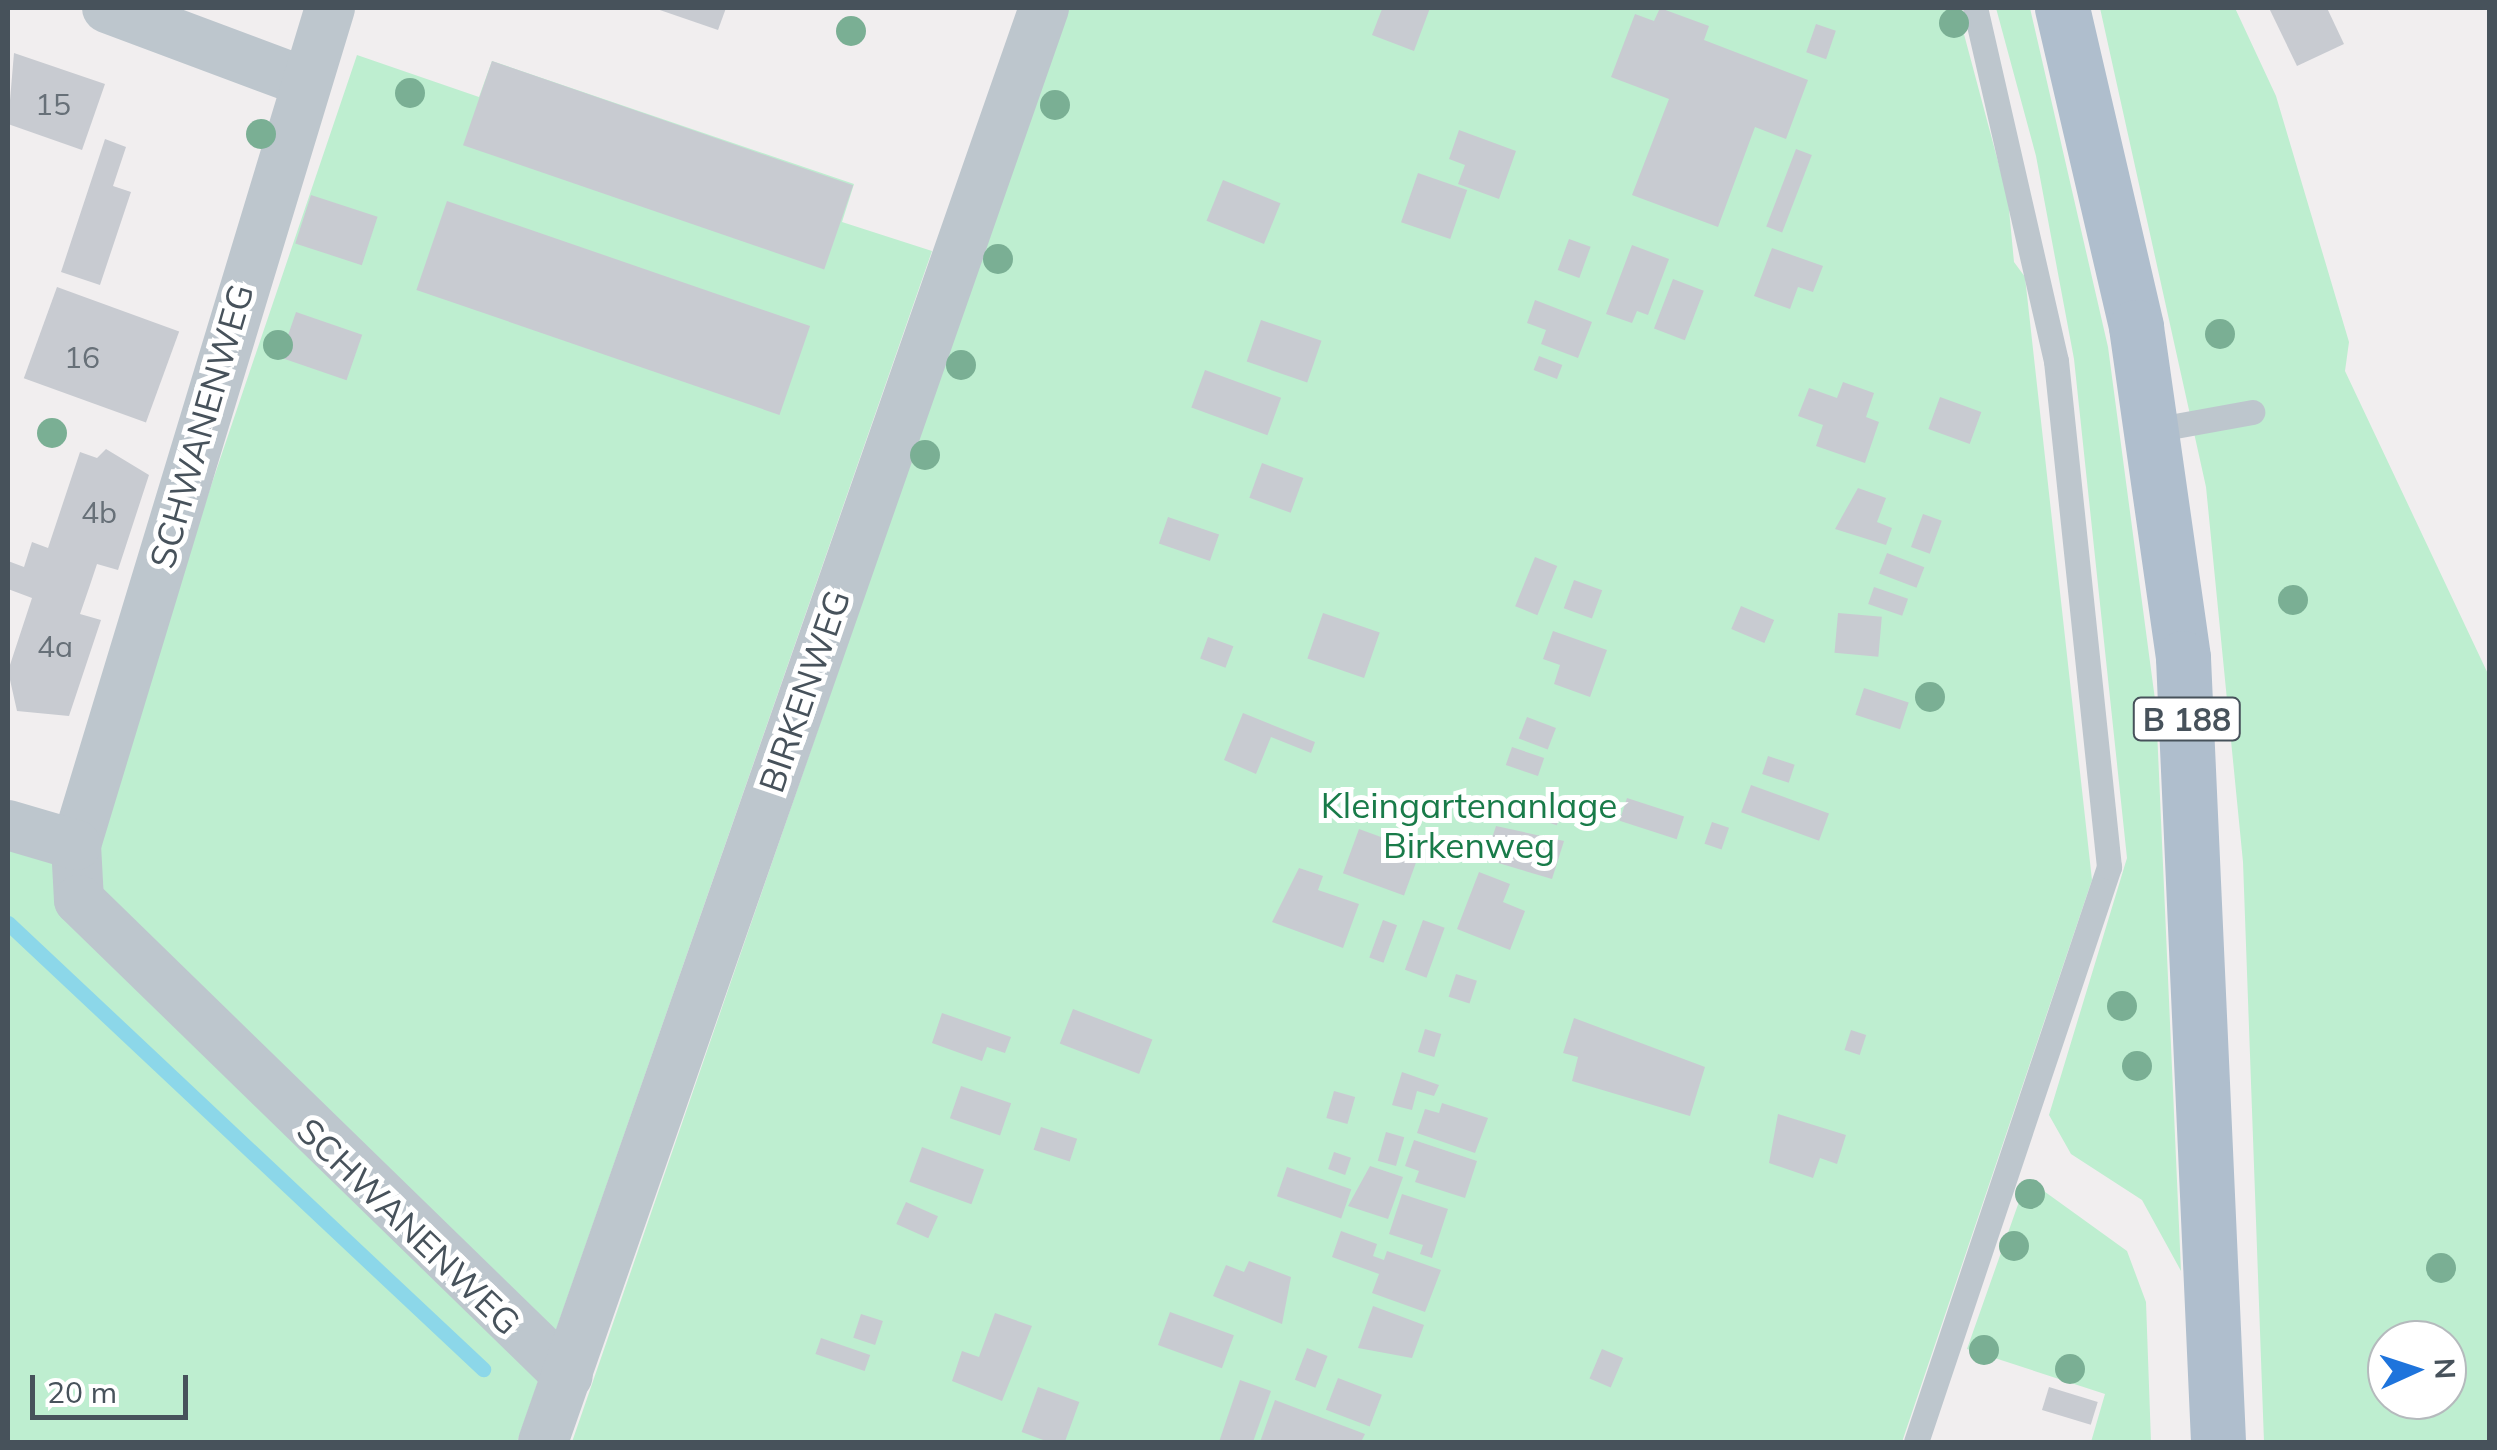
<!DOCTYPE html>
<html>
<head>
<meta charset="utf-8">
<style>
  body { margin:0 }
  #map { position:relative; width:2497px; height:1450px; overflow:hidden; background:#f1eeef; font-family:Mulish,sans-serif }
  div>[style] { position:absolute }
  .green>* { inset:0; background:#beeed0 }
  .stream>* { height:15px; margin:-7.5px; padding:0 7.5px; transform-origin:7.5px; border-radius:7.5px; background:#8cd7e9 }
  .building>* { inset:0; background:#c8cbd1; transform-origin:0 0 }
  .service>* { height:25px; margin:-12.5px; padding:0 12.5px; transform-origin:12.5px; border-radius:12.5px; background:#bdc6cd }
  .minor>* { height:50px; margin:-25px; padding:0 25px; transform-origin:25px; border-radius:25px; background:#bdc6cd }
  .primary>* { height:55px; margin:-27.5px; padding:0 27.5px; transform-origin:27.5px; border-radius:27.5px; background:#afbecd }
  .trees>* { width:30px; height:30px; margin:-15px; border-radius:50%; background:#7aaf94 }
  span { translate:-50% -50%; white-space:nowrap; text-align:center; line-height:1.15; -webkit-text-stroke:10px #fff; paint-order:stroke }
  .number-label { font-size:30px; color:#677078 }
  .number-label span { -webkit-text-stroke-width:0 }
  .shield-label span { padding:2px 8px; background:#fff; border:2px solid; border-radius:8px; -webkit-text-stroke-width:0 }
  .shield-label { font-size:32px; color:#47525b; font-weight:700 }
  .street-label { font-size:35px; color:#47525b }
  .park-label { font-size:35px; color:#197b49 }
  .frame { position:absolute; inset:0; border:10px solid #47525b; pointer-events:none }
  .north { position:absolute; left:2367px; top:1320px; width:100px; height:100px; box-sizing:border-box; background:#fff; border:2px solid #b5babd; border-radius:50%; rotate:87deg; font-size:28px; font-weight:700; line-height:40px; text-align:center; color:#47525b }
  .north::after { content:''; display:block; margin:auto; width:35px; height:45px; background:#1e74dc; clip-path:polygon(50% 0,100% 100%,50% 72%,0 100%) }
  .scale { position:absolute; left:30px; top:1375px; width:158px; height:45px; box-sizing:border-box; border:5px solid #47525b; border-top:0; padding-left:12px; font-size:30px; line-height:35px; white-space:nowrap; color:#47525b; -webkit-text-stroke:8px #fff; paint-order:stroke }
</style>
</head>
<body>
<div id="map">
  <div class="green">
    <i style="clip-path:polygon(1067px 8px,1957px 8px,2008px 199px,2014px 262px,2025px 277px,2092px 880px,1902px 1442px,572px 1442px)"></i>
    <i style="clip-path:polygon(1996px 8px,2030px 8px,2108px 347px,2156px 707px,2181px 1271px,2142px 1200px,2071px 1154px,2049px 1115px,2127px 858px,2074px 359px,2036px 156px)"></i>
    <i style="clip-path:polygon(evenodd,2100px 8px,2235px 8px,2276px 96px,2349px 342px,2345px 371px,2489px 676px,2489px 1442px,2264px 1442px,2243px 862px,2206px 487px,2100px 8px,2387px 1340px,2447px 1340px,2447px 1400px,2387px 1400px,2387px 1340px)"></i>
    <i style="clip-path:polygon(357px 55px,479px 97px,492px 61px,854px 184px,842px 222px,932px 251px,517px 1442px,8px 1442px,8px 828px,89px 846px)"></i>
    <i style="clip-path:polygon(2027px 1179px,2127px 1251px,2146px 1302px,2151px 1442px,2091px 1442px,2105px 1394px,1967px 1349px)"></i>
  </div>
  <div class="stream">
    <i style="left:8px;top:923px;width:652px;rotate:43.2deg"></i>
  </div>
  <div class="building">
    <i style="clip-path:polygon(654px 8px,726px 8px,718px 30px)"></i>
    <i style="clip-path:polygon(1395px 8px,1430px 8px,1414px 51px,1372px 35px,1382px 9px)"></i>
    <i style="clip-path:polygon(1660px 8px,1709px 26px,1704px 40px,1808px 80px,1786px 139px,1755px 127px,1718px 227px,1632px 195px,1669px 99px,1611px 77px,1635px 14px,1654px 21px)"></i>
    <i style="clip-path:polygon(2269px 8px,2327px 8px,2344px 44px,2297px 66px)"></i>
    <i style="left:1816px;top:24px;width:21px;height:30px;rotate:19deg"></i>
    <i style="clip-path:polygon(14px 53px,105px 84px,82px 150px,8px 124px)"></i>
    <i style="left:492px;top:61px;width:382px;height:89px;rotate:19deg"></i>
    <i style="clip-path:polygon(1459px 130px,1516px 151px,1499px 199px,1458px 184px,1465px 165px,1449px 159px)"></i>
    <i style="clip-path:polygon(105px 139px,126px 147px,113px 186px,131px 192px,100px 285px,61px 272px)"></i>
    <i style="left:1796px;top:149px;width:17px;height:83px;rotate:21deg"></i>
    <i style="left:1418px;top:173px;width:52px;height:52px;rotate:19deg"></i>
    <i style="left:1223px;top:180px;width:62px;height:44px;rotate:22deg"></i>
    <i style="left:311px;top:195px;width:70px;height:51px;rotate:18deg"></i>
    <i style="left:447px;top:201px;width:384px;height:94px;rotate:19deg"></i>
    <i style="left:1569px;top:239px;width:23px;height:33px;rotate:20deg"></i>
    <i style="clip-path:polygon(1632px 245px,1669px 259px,1648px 315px,1637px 311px,1632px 323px,1606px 314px)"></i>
    <i style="clip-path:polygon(1772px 248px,1823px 266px,1813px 292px,1798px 287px,1790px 309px,1754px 296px)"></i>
    <i style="left:1673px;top:279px;width:33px;height:53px;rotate:21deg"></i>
    <i style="left:57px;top:287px;width:130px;height:97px;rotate:20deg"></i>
    <i style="clip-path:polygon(1535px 300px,1592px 322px,1578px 358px,1541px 344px,1546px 330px,1527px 323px)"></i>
    <i style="left:296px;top:312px;width:70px;height:48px;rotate:19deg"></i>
    <i style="left:1261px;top:320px;width:64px;height:44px;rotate:19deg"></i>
    <i style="left:1539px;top:356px;width:25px;height:15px;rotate:21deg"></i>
    <i style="left:1205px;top:370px;width:81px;height:40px;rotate:20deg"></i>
    <i style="clip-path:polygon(1843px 382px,1874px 393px,1866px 417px,1879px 422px,1865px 463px,1816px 446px,1823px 425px,1798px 416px,1809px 388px,1837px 398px)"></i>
    <i style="left:1940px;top:397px;width:44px;height:34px;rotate:20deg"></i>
    <i style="clip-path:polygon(106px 449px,149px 475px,118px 570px,97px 564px,89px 588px,80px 614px,101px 620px,69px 716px,17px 711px,8px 671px,32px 598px,8px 589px,8px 561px,24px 567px,32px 542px,48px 548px,80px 452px,97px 458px)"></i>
    <i style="left:1262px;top:463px;width:44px;height:37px;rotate:20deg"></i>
    <i style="clip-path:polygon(1858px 488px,1886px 498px,1877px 522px,1892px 528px,1886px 545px,1835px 529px)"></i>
    <i style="left:1923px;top:514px;width:20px;height:35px;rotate:20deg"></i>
    <i style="left:1168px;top:517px;width:54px;height:28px;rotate:19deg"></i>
    <i style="left:1887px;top:553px;width:40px;height:22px;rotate:21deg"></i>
    <i style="left:1535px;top:557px;width:24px;height:53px;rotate:22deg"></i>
    <i style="left:1574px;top:580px;width:30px;height:30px;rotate:20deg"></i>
    <i style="left:1874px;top:587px;width:36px;height:18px;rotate:19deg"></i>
    <i style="left:1741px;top:606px;width:36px;height:25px;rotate:23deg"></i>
    <i style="left:1323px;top:613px;width:60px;height:48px;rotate:19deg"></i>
    <i style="left:1838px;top:613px;width:44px;height:40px;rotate:5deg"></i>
    <i style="clip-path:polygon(1553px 631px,1607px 650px,1590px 697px,1554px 684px,1560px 665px,1543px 659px)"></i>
    <i style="left:1208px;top:637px;width:27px;height:23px;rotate:20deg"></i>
    <i style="left:1864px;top:688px;width:47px;height:28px;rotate:18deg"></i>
    <i style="clip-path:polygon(1243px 713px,1315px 742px,1311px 753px,1271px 737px,1256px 774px,1224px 760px)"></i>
    <i style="left:1527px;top:717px;width:31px;height:23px;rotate:21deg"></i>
    <i style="left:1512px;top:747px;width:34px;height:19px;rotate:19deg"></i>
    <i style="left:1768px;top:756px;width:28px;height:19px;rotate:18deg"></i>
    <i style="left:1751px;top:785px;width:83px;height:29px;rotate:20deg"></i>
    <i style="left:1627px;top:798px;width:60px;height:24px;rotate:18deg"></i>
    <i style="left:1544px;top:800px;width:20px;height:20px;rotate:18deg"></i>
    <i style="left:1712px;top:822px;width:18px;height:23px;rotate:19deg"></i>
    <i style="clip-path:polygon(1496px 826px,1564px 841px,1552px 879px,1485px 859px)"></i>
    <i style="left:1359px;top:829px;width:65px;height:47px;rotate:20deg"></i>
    <i style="clip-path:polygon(1299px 868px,1323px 876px,1318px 890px,1359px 904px,1343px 948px,1272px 922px)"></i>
    <i style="clip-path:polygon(1479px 872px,1510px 884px,1503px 902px,1525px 911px,1510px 950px,1457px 929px)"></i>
    <i style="left:1383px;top:920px;width:15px;height:40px;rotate:20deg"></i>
    <i style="left:1423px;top:920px;width:23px;height:53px;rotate:20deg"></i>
    <i style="left:1456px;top:974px;width:22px;height:24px;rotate:18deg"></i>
    <i style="left:1073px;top:1009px;width:85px;height:37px;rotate:21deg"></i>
    <i style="clip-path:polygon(942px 1013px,1011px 1037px,1005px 1053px,987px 1047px,982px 1061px,932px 1043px)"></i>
    <i style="clip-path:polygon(1574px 1018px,1705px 1067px,1690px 1116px,1572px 1081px,1578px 1057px,1563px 1053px)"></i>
    <i style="left:1425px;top:1029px;width:17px;height:24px;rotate:17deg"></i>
    <i style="left:1851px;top:1030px;width:16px;height:21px;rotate:18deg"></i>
    <i style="clip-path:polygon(1402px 1072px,1439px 1085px,1434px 1096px,1417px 1091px,1412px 1110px,1392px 1105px)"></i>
    <i style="left:961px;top:1086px;width:53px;height:34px;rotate:19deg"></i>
    <i style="left:1334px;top:1091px;width:22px;height:28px;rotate:16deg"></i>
    <i style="clip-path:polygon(1442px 1103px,1488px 1118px,1475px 1153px,1417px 1133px,1425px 1109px,1439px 1113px)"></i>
    <i style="clip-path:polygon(1778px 1114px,1846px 1135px,1837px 1164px,1820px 1158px,1813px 1178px,1769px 1163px)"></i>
    <i style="left:1041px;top:1127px;width:38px;height:24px;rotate:18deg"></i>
    <i style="left:1386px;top:1132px;width:19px;height:30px;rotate:16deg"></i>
    <i style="clip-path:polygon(1414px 1140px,1477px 1161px,1465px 1198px,1415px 1182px,1419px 1171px,1405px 1166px)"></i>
    <i style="left:922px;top:1147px;width:66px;height:37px;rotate:20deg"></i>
    <i style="left:1334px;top:1152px;width:18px;height:18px;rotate:19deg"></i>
    <i style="clip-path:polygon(1370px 1166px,1403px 1177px,1388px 1219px,1348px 1206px)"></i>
    <i style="left:1287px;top:1167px;width:68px;height:31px;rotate:19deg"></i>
    <i style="clip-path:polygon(1402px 1194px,1448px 1209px,1432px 1258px,1420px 1254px,1423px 1245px,1389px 1234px)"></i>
    <i style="left:906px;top:1202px;width:35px;height:24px;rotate:24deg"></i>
    <i style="clip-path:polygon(1341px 1231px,1377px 1244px,1373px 1256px,1384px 1260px,1387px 1251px,1441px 1270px,1425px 1312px,1372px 1293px,1379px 1274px,1332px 1257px)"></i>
    <i style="clip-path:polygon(1249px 1261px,1291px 1277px,1282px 1324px,1213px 1296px,1226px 1265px,1244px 1272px)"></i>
    <i style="clip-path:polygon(1373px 1306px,1424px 1325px,1412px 1358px,1358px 1348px)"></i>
    <i style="left:1170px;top:1312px;width:68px;height:35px;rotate:20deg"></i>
    <i style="clip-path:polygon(995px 1313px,1032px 1326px,1002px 1401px,952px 1381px,962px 1351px,979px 1357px)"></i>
    <i style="left:861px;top:1314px;width:23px;height:25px;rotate:18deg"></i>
    <i style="left:821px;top:1338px;width:52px;height:17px;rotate:19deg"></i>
    <i style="left:1307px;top:1348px;width:22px;height:34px;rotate:21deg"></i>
    <i style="left:1602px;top:1349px;width:23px;height:32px;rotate:23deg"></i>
    <i style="left:1338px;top:1378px;width:47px;height:34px;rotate:21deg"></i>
    <i style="clip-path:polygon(1240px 1380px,1271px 1391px,1253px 1442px,1219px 1442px)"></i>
    <i style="left:1038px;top:1387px;width:44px;height:48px;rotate:20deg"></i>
    <i style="left:2049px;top:1387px;width:51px;height:24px;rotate:17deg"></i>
    <i style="clip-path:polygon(1275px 1400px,1365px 1434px,1361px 1442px,1260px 1442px)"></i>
  </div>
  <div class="service">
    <i style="left:2153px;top:430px;width:101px;rotate:-10.3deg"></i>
    <i style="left:1916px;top:1442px;width:607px;rotate:-71.45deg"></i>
    <i style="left:2109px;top:867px;width:509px;rotate:-95.98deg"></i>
    <i style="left:2056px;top:361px;width:362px;rotate:-102.9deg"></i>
  </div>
  <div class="minor">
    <i style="left:107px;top:8px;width:211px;rotate:20.5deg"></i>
    <i style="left:330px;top:8px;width:875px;rotate:106.88deg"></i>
    <i style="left:76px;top:845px;width:55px;rotate:86.9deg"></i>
    <i style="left:79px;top:900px;width:682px;rotate:44.23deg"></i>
    <i style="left:8px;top:825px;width:71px;rotate:16.4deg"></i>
    <i style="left:543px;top:1442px;width:1519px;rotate:-70.74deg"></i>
  </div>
  <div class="primary">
    <i style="left:2062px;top:8px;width:327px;rotate:76.9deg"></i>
    <i style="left:2136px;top:327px;width:334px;rotate:81.9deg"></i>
    <i style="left:2183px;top:658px;width:785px;rotate:87.44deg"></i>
  </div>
  <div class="trees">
    <i style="left:1954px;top:23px"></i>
    <i style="left:851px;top:31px"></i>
    <i style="left:410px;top:93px"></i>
    <i style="left:1055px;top:105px"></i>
    <i style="left:261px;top:134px"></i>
    <i style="left:998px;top:259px"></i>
    <i style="left:2220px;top:334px"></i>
    <i style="left:278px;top:345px"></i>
    <i style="left:961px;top:365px"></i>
    <i style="left:52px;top:433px"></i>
    <i style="left:925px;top:455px"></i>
    <i style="left:2293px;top:600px"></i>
    <i style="left:1930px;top:697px"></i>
    <i style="left:2122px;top:1006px"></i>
    <i style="left:2137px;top:1066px"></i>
    <i style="left:2030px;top:1194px"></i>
    <i style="left:2014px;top:1246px"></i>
    <i style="left:2441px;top:1268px"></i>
    <i style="left:1984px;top:1350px"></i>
    <i style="left:2070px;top:1369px"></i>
  </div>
  <div class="number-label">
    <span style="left:53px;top:104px">15</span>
    <span style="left:82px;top:357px">16</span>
    <span style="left:99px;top:512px">4b</span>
    <span style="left:55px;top:646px">4a</span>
  </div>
  <div class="shield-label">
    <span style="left:2187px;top:719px">B 188</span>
  </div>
  <div class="street-label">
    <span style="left:201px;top:426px;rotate:-74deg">SCHWANENWEG</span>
    <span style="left:804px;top:691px;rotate:-71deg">BIRKENWEG</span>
    <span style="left:409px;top:1226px;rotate:44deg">SCHWANENWEG</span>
  </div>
  <div class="park-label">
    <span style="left:1469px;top:825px">Kleingartenanlage<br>Birkenweg</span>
  </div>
  <div class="frame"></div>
  <div class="north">N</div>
  <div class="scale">20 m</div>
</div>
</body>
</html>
